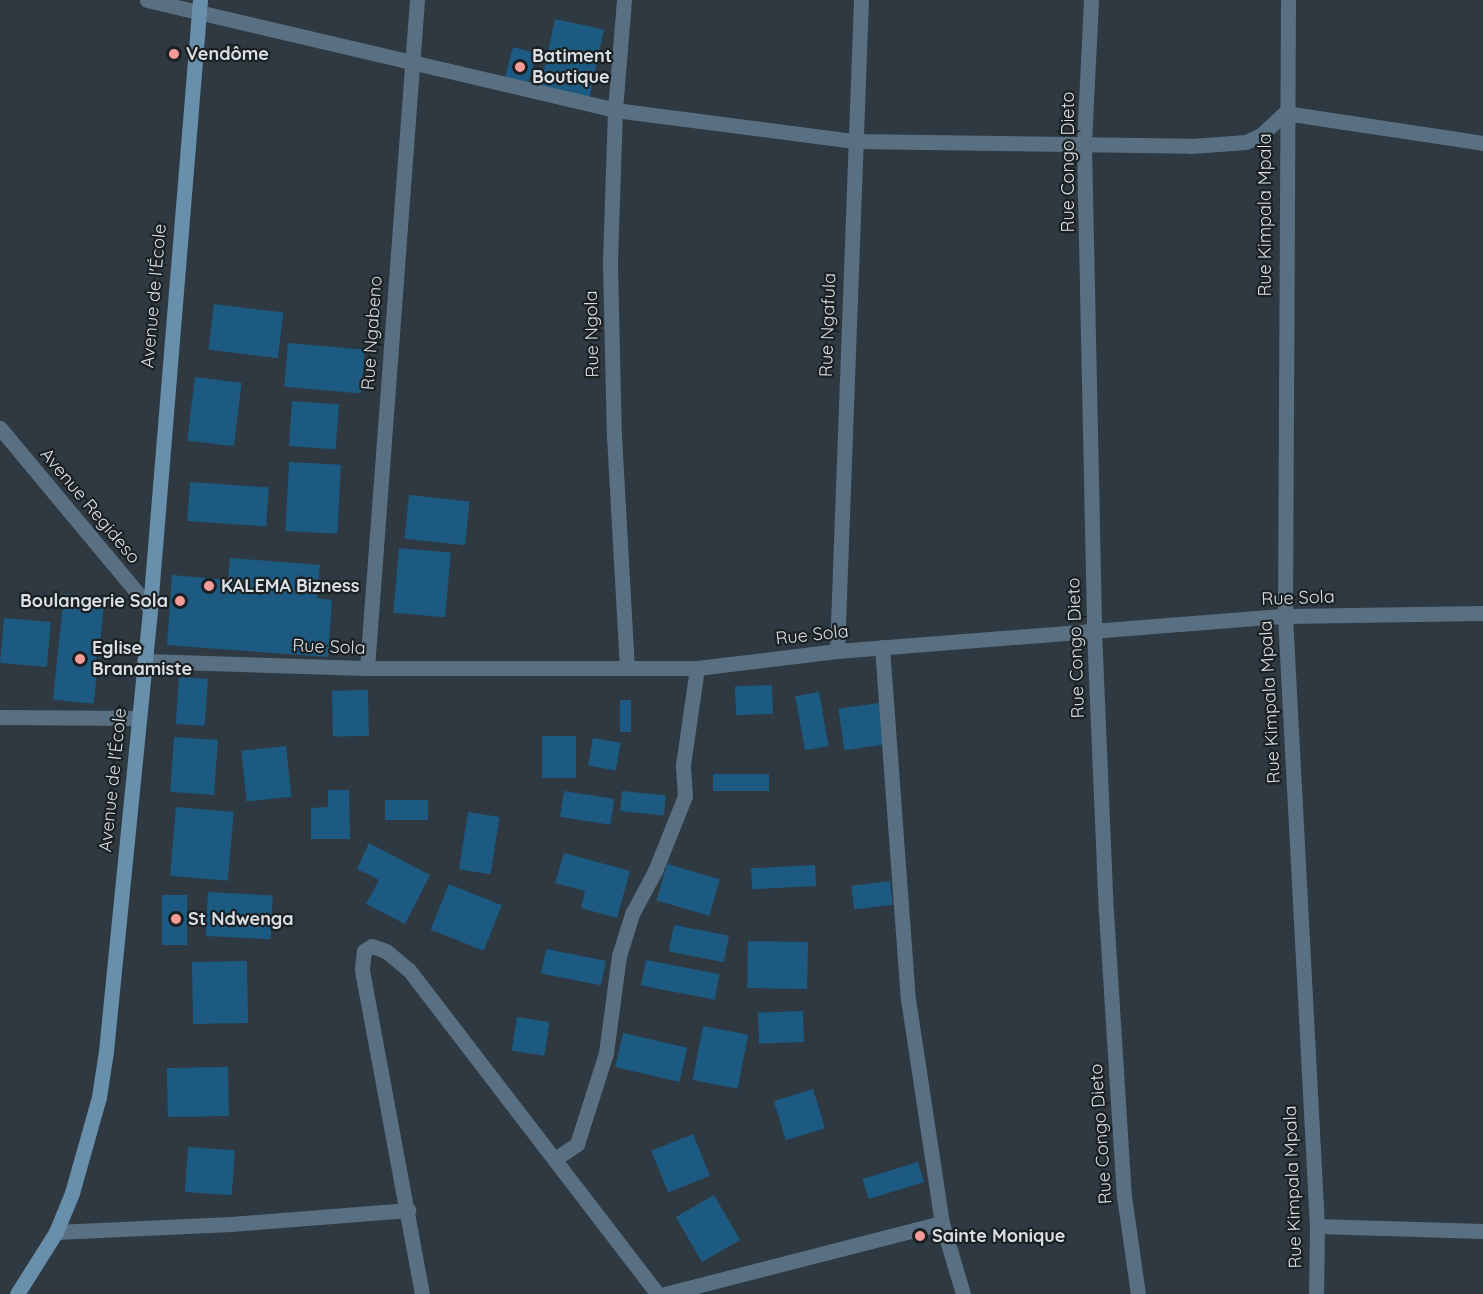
<!DOCTYPE html>
<html>
<head>
<meta charset="utf-8">
<style>
  body { margin:0 }
  #map { position:relative; width:1483px; height:1294px; overflow:hidden; background:#2f3941; font-family:Quicksand,sans-serif }
  div>[style] { position:absolute }
  .building>* { inset:0; background:#1c5a82; transform-origin:0 0 }
  .minor>* { height:15px; margin:-7.5px; padding:0 7.5px; transform-origin:7.5px; border-radius:7.5px; background:#587082 }
  .secondary>* { height:15px; margin:-7.5px; padding:0 7.5px; transform-origin:7.5px; border-radius:7.5px; background:#688fab }
  .dots>* { width:16px; height:16px; translate:-50% -50%; box-sizing:border-box; border:3px solid #1b2023; border-radius:50% }
  span { translate:-50% -50%; white-space:nowrap; text-align:center; line-height:1.15; -webkit-text-stroke:4.5px #1b2023; paint-order:stroke }
  .poi-label { font-size:18px; color:#d9e0e5; font-weight:700 }
  .left { translate:0 -50%; text-align:left }
  .right { translate:-100% -50%; text-align:right }
  .street-label { font-size:18px; color:#d9e0e5 }
</style>
</head>
<body>
<div id="map">
  <div class="building">
    <i style="left:555px;top:19px;width:50px;height:78px;rotate:12deg"></i>
    <i style="left:513px;top:47px;width:24px;height:35px;rotate:15deg"></i>
    <i style="left:214px;top:304px;width:70px;height:46px;rotate:7deg"></i>
    <i style="left:288px;top:343px;width:77px;height:44px;rotate:5deg"></i>
    <i style="left:195px;top:377px;width:47px;height:64px;rotate:7deg"></i>
    <i style="left:292px;top:401px;width:47px;height:45px;rotate:4deg"></i>
    <i style="left:289px;top:462px;width:52px;height:69px;rotate:3deg"></i>
    <i style="left:190px;top:482px;width:79px;height:39px;rotate:4deg"></i>
    <i style="left:409px;top:495px;width:61px;height:44px;rotate:6deg"></i>
    <i style="left:399px;top:548px;width:52px;height:65px;rotate:5deg"></i>
    <i style="clip-path:polygon(230px 558px,320px 565px,317px 598px,332px 600px,328px 657px,167px 645px,172px 575px,228px 580px)"></i>
    <i style="left:64px;top:594px;width:41px;height:106px;rotate:6deg"></i>
    <i style="left:4px;top:618px;width:47px;height:45px;rotate:5deg"></i>
    <i style="left:179px;top:677px;width:29px;height:47px;rotate:4deg"></i>
    <i style="left:772px;top:685px;width:29px;height:37px;rotate:88deg"></i>
    <i style="left:368px;top:690px;width:46px;height:36px;rotate:89deg"></i>
    <i style="left:819px;top:692px;width:55px;height:24px;rotate:80deg"></i>
    <i style="left:620px;top:700px;width:11px;height:32px"></i>
    <i style="left:879px;top:703px;width:42px;height:41px;rotate:82deg"></i>
    <i style="left:542px;top:736px;width:34px;height:42px"></i>
    <i style="left:174px;top:737px;width:44px;height:55px;rotate:4deg"></i>
    <i style="left:593px;top:738px;width:28px;height:28px;rotate:10deg"></i>
    <i style="left:286px;top:746px;width:51px;height:45px;rotate:84deg"></i>
    <i style="left:713px;top:774px;width:56px;height:17px"></i>
    <i style="clip-path:polygon(328px 790px,349px 790px,350px 839px,311px 839px,311px 808px,328px 807px)"></i>
    <i style="left:564px;top:791px;width:51px;height:26px;rotate:9deg"></i>
    <i style="left:622px;top:791px;width:44px;height:20px;rotate:6deg"></i>
    <i style="left:385px;top:800px;width:43px;height:20px"></i>
    <i style="left:176px;top:807px;width:58px;height:69px;rotate:5deg"></i>
    <i style="left:468px;top:812px;width:32px;height:58px;rotate:9deg"></i>
    <i style="clip-path:polygon(369px 843px,430px 875px,405px 924px,366px 904px,379px 880px,357px 869px)"></i>
    <i style="clip-path:polygon(564px 853px,630px 871px,617px 918px,581px 908px,585px 891px,555px 883px)"></i>
    <i style="left:667px;top:864px;width:55px;height:38px;rotate:16deg"></i>
    <i style="left:815px;top:865px;width:21px;height:64px;rotate:87deg"></i>
    <i style="left:890px;top:881px;width:24px;height:39px;rotate:83deg"></i>
    <i style="left:449px;top:884px;width:57px;height:49px;rotate:22deg"></i>
    <i style="left:208px;top:892px;width:65px;height:44px;rotate:3deg"></i>
    <i style="left:162px;top:895px;width:25px;height:50px"></i>
    <i style="left:674px;top:925px;width:56px;height:27px;rotate:11deg"></i>
    <i style="left:748px;top:941px;width:60px;height:47px;rotate:1deg"></i>
    <i style="left:546px;top:949px;width:61px;height:25px;rotate:11deg"></i>
    <i style="left:646px;top:960px;width:75px;height:26px;rotate:11deg"></i>
    <i style="left:247px;top:961px;width:62px;height:55px;rotate:89deg"></i>
    <i style="left:803px;top:1011px;width:31px;height:45px;rotate:88deg"></i>
    <i style="left:517px;top:1017px;width:33px;height:34px;rotate:9deg"></i>
    <i style="left:703px;top:1026px;width:46px;height:55px;rotate:11deg"></i>
    <i style="left:623px;top:1033px;width:66px;height:35px;rotate:13deg"></i>
    <i style="left:228px;top:1067px;width:49px;height:61px;rotate:89deg"></i>
    <i style="left:813px;top:1089px;width:41px;height:41px;rotate:73deg"></i>
    <i style="left:693px;top:1134px;width:45px;height:45px;rotate:68deg"></i>
    <i style="left:188px;top:1147px;width:47px;height:45px;rotate:4deg"></i>
    <i style="left:918px;top:1162px;width:21px;height:58px;rotate:73deg"></i>
    <i style="left:714px;top:1195px;width:52px;height:44px;rotate:60deg"></i>
  </div>
  <div class="minor">
    <i style="left:147px;top:0;width:481px;rotate:13.2deg"></i>
    <i style="left:615px;top:110px;width:240px;rotate:7.4deg"></i>
    <i style="left:853px;top:141px;width:338px;rotate:0.8deg"></i>
    <i style="left:1191px;top:146px;width:55px;rotate:-4.2deg"></i>
    <i style="left:1246px;top:142px;width:17px;rotate:-25deg"></i>
    <i style="left:1261px;top:135px;width:33px;rotate:-43deg"></i>
    <i style="left:1285px;top:113px;width:200px;rotate:8.6deg"></i>
    <i style="left:624px;top:0;width:110px;rotate:94.7deg"></i>
    <i style="left:615px;top:110px;width:154px;rotate:91.9deg"></i>
    <i style="left:610px;top:264px;width:172px;rotate:88.7deg"></i>
    <i style="left:614px;top:436px;width:232px;rotate:86.8deg"></i>
    <i style="left:1091px;top:0;width:145px;rotate:92.8deg"></i>
    <i style="left:1084px;top:145px;width:485px;rotate:88.8deg"></i>
    <i style="left:1094px;top:630px;width:282px;rotate:87.6deg"></i>
    <i style="left:1106px;top:912px;width:285px;rotate:86.4deg"></i>
    <i style="left:1124px;top:1196px;width:99px;rotate:81.9deg"></i>
    <i style="left:1288px;top:0;width:616px;rotate:90.28deg"></i>
    <i style="left:1285px;top:616px;width:611px;rotate:87deg"></i>
    <i style="left:1317px;top:1226px;width:68px;rotate:90.8deg"></i>
    <i style="left:0;top:428px;width:234px;rotate:50.2deg"></i>
    <i style="left:882px;top:647px;width:353px;rotate:85.8deg"></i>
    <i style="left:908px;top:999px;width:227px;rotate:81.4deg"></i>
    <i style="left:942px;top:1223px;width:74px;rotate:73.5deg"></i>
    <i style="left:837px;top:651px;width:651px;rotate:-87.89deg"></i>
    <i style="left:144px;top:661px;width:223px;rotate:1.8deg"></i>
    <i style="left:367px;top:668px;width:330px"></i>
    <i style="left:697px;top:668px;width:141px;rotate:-6.9deg"></i>
    <i style="left:837px;top:651px;width:449px;rotate:-4.5deg"></i>
    <i style="left:1285px;top:616px;width:198px;rotate:-0.9deg"></i>
    <i style="left:367px;top:668px;width:670px;rotate:-85.72deg"></i>
    <i style="left:0;top:717px;width:138px;rotate:0.4deg"></i>
    <i style="left:555px;top:1159px;width:27px;rotate:-34deg"></i>
    <i style="left:577px;top:1144px;width:96px;rotate:-72.3deg"></i>
    <i style="left:606px;top:1053px;width:98px;rotate:-82.4deg"></i>
    <i style="left:619px;top:956px;width:44px;rotate:-72.8deg"></i>
    <i style="left:632px;top:914px;width:49px;rotate:-61.9deg"></i>
    <i style="left:655px;top:871px;width:81px;rotate:-68.2deg"></i>
    <i style="left:685px;top:796px;width:31px;rotate:-94deg"></i>
    <i style="left:683px;top:765px;width:98px;rotate:-81.8deg"></i>
    <i style="left:1317px;top:1226px;width:166px;rotate:1.7deg"></i>
    <i style="left:56px;top:1232px;width:175px;rotate:-2.6deg"></i>
    <i style="left:231px;top:1224px;width:178px;rotate:-4.5deg"></i>
    <i style="left:422px;top:1294px;width:330px;rotate:-100.5deg"></i>
    <i style="left:362px;top:969px;width:18px;rotate:-84deg"></i>
    <i style="left:364px;top:951px;width:9px;rotate:-32deg"></i>
    <i style="left:372px;top:946px;width:15px;rotate:20deg"></i>
    <i style="left:386px;top:951px;width:30px;rotate:40deg"></i>
    <i style="left:409px;top:970px;width:409px;rotate:52.5deg"></i>
    <i style="left:665px;top:1294px;width:286px;rotate:-14.4deg"></i>
  </div>
  <div class="secondary">
    <i style="left:17px;top:1294px;width:73px;rotate:-57.8deg"></i>
    <i style="left:56px;top:1232px;width:42px;rotate:-67.7deg"></i>
    <i style="left:72px;top:1193px;width:100px;rotate:-74.3deg"></i>
    <i style="left:99px;top:1097px;width:47px;rotate:-81.3deg"></i>
    <i style="left:106px;top:1051px;width:445px;rotate:-84.3deg"></i>
    <i style="left:150px;top:608px;width:610px;rotate:-85.3deg"></i>
  </div>
  <div class="dots">
    <i style="left:174px;top:54px;background:#f59b98"></i>
    <i style="left:520px;top:67px;background:#f59b98"></i>
    <i style="left:209px;top:586px;background:#f59b98"></i>
    <i style="left:180px;top:601px;background:#f59b98"></i>
    <i style="left:80px;top:659px;background:#f59b98"></i>
    <i style="left:176px;top:919px;background:#f59b98"></i>
    <i style="left:920px;top:1236px;background:#f59b98"></i>
  </div>
  <div class="poi-label">
    <span class="left" style="left:186px;top:54px">Vendôme</span>
    <span class="left" style="left:532px;top:67px">Batiment<br>Boutique</span>
    <span class="left" style="left:221px;top:586px">KALEMA Bizness</span>
    <span class="right" style="left:168px;top:601px">Boulangerie Sola</span>
    <span class="left" style="left:92px;top:659px">Eglise<br>Branamiste</span>
    <span class="left" style="left:188px;top:919px">St Ndwenga</span>
    <span class="left" style="left:932px;top:1236px">Sainte Monique</span>
  </div>
  <div class="street-label">
    <span style="left:1068px;top:162px;rotate:-90deg">Rue Congo Dieto</span>
    <span style="left:1265px;top:215px;rotate:-90deg">Rue Kimpala Mpala</span>
    <span style="left:154px;top:296px;rotate:-85deg">Avenue de l'École</span>
    <span style="left:828px;top:325px;rotate:-88deg">Rue Ngafula</span>
    <span style="left:372px;top:333px;rotate:-86deg">Rue Ngabeno</span>
    <span style="left:592px;top:334px;rotate:-91deg">Rue Ngola</span>
    <span style="left:90px;top:506px;rotate:50deg">Avenue Regideso</span>
    <span style="left:1298px;top:598px;rotate:-2deg">Rue Sola</span>
    <span style="left:812px;top:635px;rotate:-6deg">Rue Sola</span>
    <span style="left:329px;top:647px;rotate:2deg">Rue Sola</span>
    <span style="left:1076px;top:648px;rotate:-92deg">Rue Congo Dieto</span>
    <span style="left:1270px;top:702px;rotate:-93deg">Rue Kimpala Mpala</span>
    <span style="left:113px;top:780px;rotate:-84deg">Avenue de l'École</span>
    <span style="left:1101px;top:1134px;rotate:-94deg">Rue Congo Dieto</span>
    <span style="left:1293px;top:1187px;rotate:-92deg">Rue Kimpala Mpala</span>
  </div>
</div>
</body>
</html>
